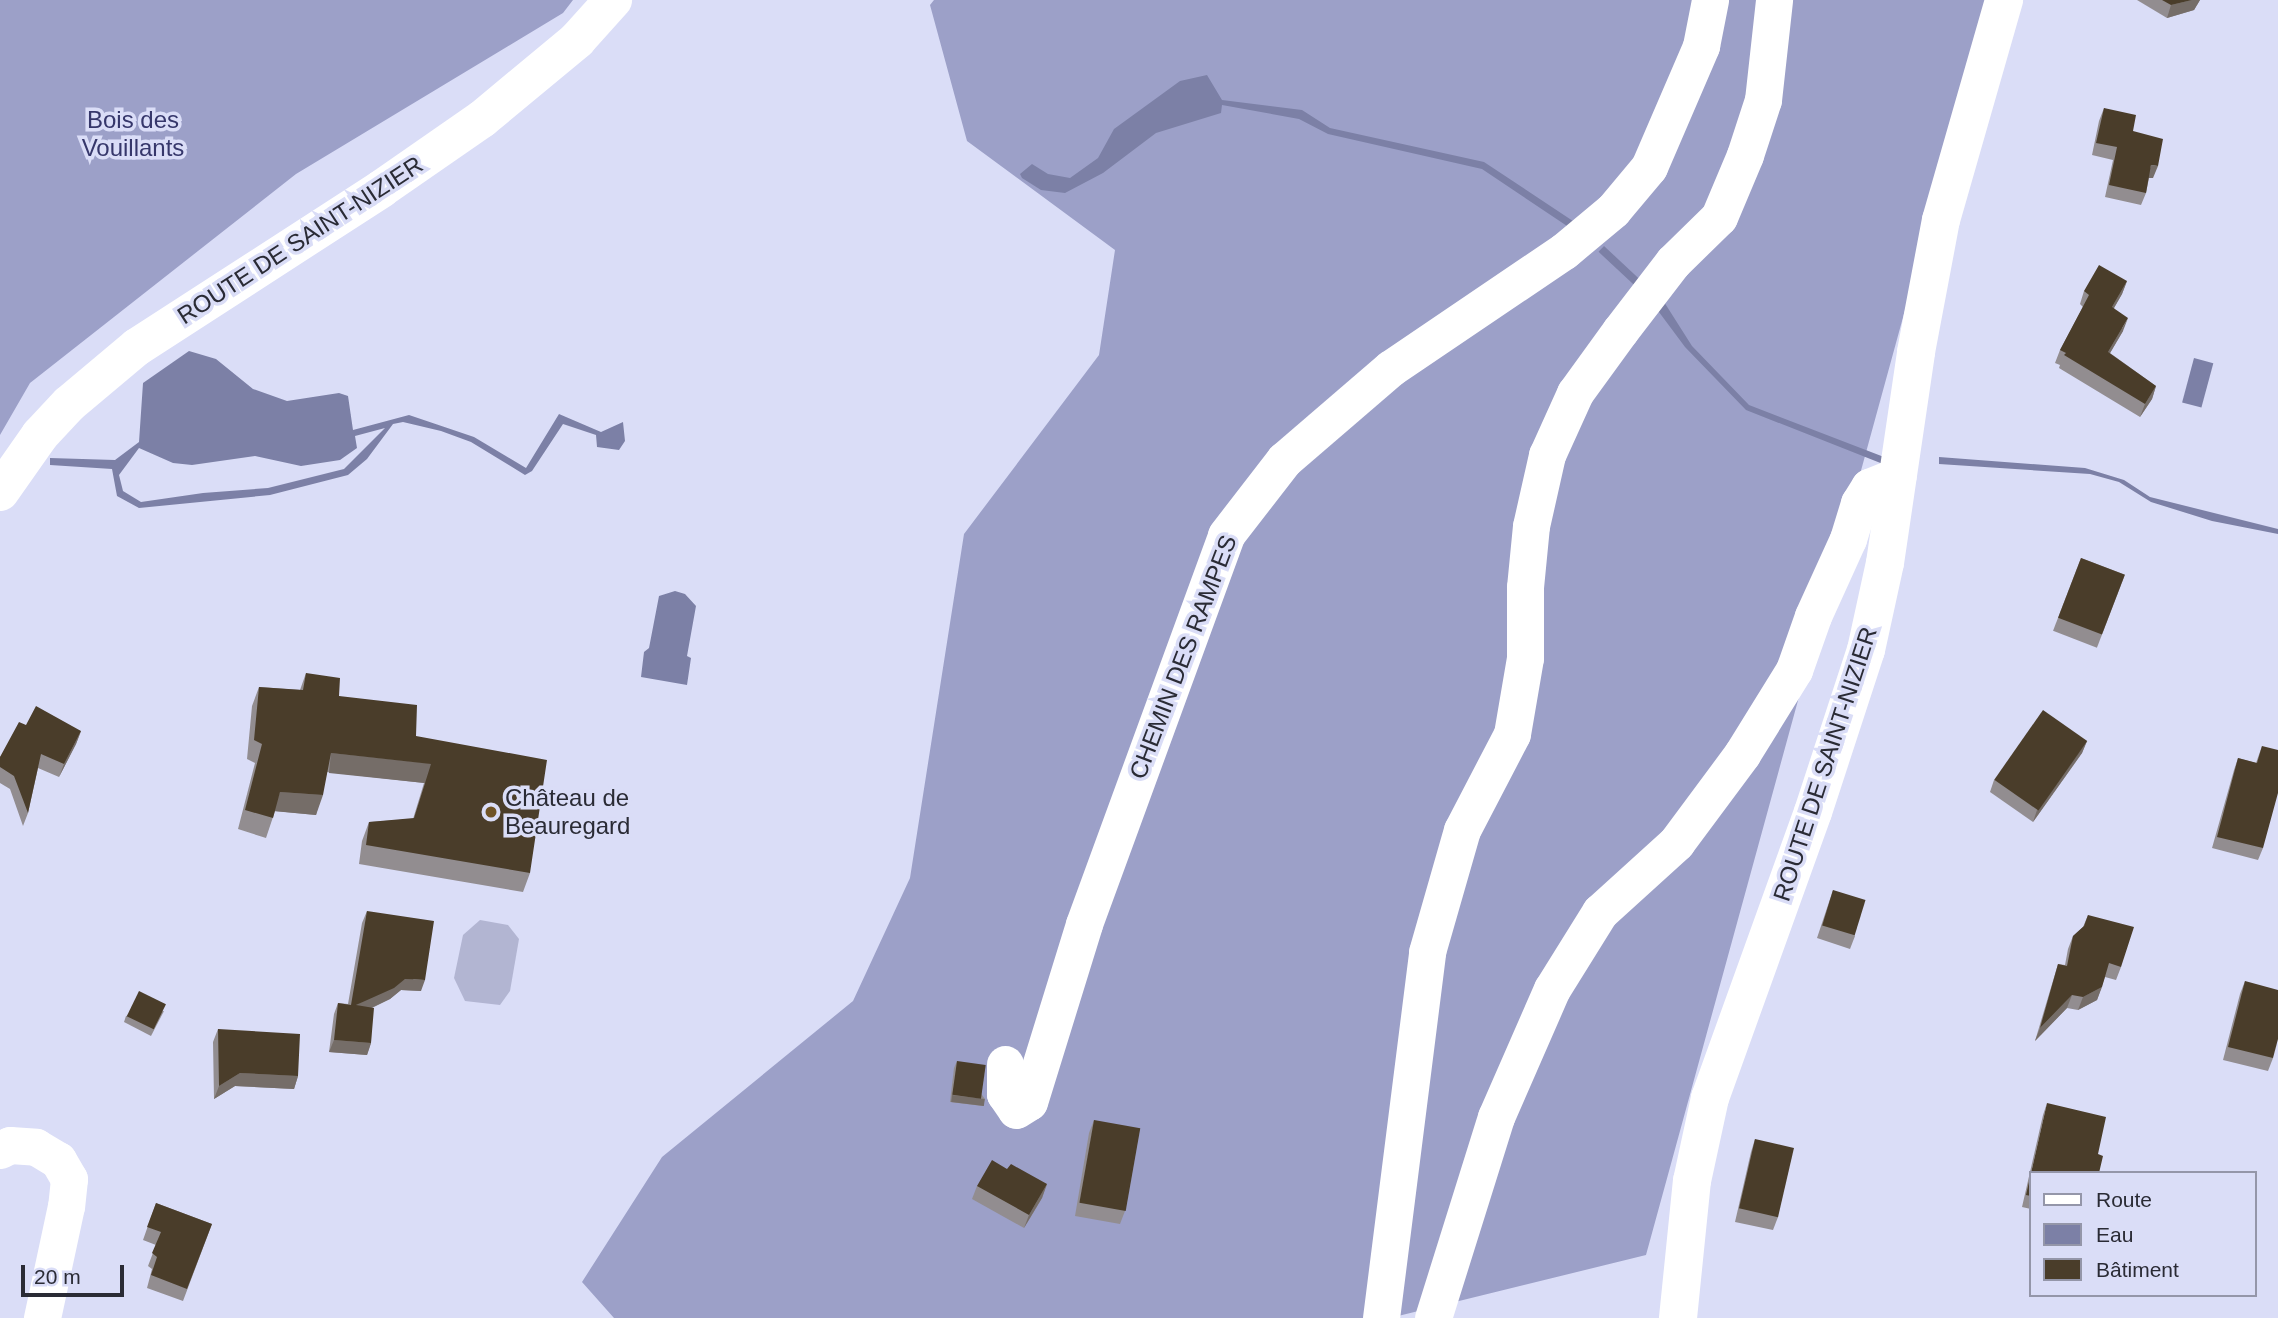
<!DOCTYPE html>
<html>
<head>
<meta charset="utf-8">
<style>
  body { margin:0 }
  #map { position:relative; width:2278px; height:1318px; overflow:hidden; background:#daddf7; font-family:Helvetica,sans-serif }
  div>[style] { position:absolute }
  .green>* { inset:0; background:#b2b5d2 }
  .forest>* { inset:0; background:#9ca0c8 }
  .water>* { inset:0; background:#7c80a6; transform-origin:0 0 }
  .street>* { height:37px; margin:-18.5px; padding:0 18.5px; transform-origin:18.5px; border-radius:18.5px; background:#fff }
  .secondary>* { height:38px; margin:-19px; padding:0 19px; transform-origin:19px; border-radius:19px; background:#fff }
  .wall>* { inset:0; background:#928d90; transform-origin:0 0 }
  .shaded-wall>* { inset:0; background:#756d68; transform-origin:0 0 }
  .building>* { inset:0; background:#4a3d2a; transform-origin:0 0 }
  .dots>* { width:19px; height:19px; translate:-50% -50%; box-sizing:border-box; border:4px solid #daddf7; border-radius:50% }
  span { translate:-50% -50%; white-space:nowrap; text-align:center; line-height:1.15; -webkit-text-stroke:7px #daddf7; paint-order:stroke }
  .park-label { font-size:24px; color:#36376b }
  .street-label { font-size:24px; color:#2a2b35 }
  .poi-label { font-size:24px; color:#2a2b35 }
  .left { translate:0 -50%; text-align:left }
  .legend { position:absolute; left:2029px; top:1171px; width:228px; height:126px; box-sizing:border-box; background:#daddf7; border:2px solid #9496a9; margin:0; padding:9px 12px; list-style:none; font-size:21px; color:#2a2b35 }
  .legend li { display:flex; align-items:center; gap:14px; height:35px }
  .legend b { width:35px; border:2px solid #9496a9 }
  .scale { position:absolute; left:21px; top:1265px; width:103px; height:32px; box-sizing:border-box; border:4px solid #2a2b35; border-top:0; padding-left:9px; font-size:21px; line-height:24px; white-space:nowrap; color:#2a2b35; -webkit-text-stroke:5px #daddf7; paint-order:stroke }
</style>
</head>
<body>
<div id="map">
  <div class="green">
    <i style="clip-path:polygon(480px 920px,508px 925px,519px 939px,510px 991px,500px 1005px,465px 1001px,454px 978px,463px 935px)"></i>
  </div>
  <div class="forest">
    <i style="clip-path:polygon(0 0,573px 0,563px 13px,296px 174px,30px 383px,0 435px)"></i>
    <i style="clip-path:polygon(934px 0,1990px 0,1646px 1255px,1390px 1318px,614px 1318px,582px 1282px,662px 1157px,853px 1001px,910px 878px,964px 534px,1099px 355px,1115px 250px,967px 141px,930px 5px)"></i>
  </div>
  <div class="water">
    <i style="clip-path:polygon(1207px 75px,1222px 100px,1302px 110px,1330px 128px,1484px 162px,1588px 231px,1582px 236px,1482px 169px,1328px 134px,1299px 119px,1222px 105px,1221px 113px,1156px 133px,1103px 173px,1065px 193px,1041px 190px,1022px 178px,1020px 174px,1032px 164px,1048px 174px,1070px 178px,1098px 158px,1114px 129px,1180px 81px)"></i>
    <i style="left:1604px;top:246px;width:52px;height:8px;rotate:43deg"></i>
    <i style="clip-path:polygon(1659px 294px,1692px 346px,1749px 405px,1884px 457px,1883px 464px,1746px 410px,1685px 347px,1653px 304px)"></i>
    <i style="clip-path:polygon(evenodd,189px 351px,216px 359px,253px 389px,287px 401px,339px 393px,348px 396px,353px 430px,409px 415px,474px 437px,526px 468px,559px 414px,601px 432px,623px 422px,625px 441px,619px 450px,597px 447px,596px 435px,563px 424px,532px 471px,525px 475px,471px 442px,441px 431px,403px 422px,393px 424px,367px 459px,348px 475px,270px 495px,139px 508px,117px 496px,112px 469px,50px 465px,50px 458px,115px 460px,139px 442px,143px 383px,189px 351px,385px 428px,344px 469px,268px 488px,203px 493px,141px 502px,123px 491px,119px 475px,139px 448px,173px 463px,192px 465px,255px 456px,301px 466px,340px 460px,357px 448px,355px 436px,385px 428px)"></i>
    <i style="left:2194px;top:358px;width:20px;height:46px;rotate:15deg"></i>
    <i style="clip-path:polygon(1939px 457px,2085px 468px,2124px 480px,2150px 497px,2278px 529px,2278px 534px,2212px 521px,2151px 502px,2119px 482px,2090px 474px,1939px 464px)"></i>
    <i style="clip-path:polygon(675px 591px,685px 594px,696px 606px,687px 656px,691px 658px,687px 685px,641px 677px,644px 652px,649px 648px,659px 596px)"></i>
  </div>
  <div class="street">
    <i style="left:1005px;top:1064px;width:30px;rotate:90deg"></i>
    <i style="left:1005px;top:1094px;width:19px;rotate:55deg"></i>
    <i style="left:1016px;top:1110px;width:15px;rotate:-32deg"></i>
    <i style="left:1029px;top:1102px;width:186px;rotate:-72.8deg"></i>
    <i style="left:1084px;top:924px;width:414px;rotate:-69.9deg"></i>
    <i style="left:1226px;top:535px;width:95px;rotate:-52.3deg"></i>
    <i style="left:1284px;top:460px;width:141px;rotate:-40.7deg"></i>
    <i style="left:1391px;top:368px;width:209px;rotate:-34.1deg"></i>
    <i style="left:1564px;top:251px;width:64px;rotate:-39.9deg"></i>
    <i style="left:1613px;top:210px;width:56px;rotate:-50.1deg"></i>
    <i style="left:1649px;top:167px;width:132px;rotate:-66.7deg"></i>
    <i style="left:1701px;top:46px;width:47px;rotate:-78.9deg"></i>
    <i style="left:0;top:1150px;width:11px;rotate:-27deg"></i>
    <i style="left:10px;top:1145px;width:26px;rotate:4deg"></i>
    <i style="left:36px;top:1147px;width:26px;rotate:31deg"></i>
    <i style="left:58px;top:1160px;width:22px;rotate:60deg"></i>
    <i style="left:69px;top:1179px;width:27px;rotate:96deg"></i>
    <i style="left:66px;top:1206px;width:115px;rotate:102.1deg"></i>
    <i style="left:1381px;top:1318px;width:369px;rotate:-82.8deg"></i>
    <i style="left:1427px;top:952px;width:127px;rotate:-74deg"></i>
    <i style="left:1462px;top:830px;width:108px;rotate:-62.5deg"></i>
    <i style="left:1512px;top:734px;width:77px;rotate:-80.3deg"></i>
    <i style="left:1525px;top:658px;width:71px;rotate:-90deg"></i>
    <i style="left:1525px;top:587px;width:61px;rotate:-84.4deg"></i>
    <i style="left:1531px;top:526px;width:73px;rotate:-77.3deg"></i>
    <i style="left:1547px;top:455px;width:68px;rotate:-65.7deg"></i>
    <i style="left:1575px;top:393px;width:77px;rotate:-54deg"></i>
    <i style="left:1620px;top:331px;width:87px;rotate:-52.5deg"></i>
    <i style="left:1673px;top:262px;width:64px;rotate:-44.4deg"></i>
    <i style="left:1719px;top:217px;width:67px;rotate:-67.2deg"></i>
    <i style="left:1745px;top:155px;width:58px;rotate:-71.9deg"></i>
    <i style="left:1763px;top:100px;width:101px;rotate:-83.7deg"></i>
    <i style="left:1433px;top:1318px;width:211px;rotate:-72.6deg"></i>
    <i style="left:1496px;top:1117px;width:140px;rotate:-66.4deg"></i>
    <i style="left:1552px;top:989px;width:91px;rotate:-58.1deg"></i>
    <i style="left:1600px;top:912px;width:103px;rotate:-42.2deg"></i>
    <i style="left:1676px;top:843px;width:111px;rotate:-53.4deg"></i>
    <i style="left:1742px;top:754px;width:99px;rotate:-58.2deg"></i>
    <i style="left:1794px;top:670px;width:57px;rotate:-70.6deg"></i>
    <i style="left:1813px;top:616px;width:85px;rotate:-65.6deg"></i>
    <i style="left:1848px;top:539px;width:38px;rotate:-73deg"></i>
    <i style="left:1859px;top:503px;width:19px;rotate:-58deg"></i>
    <i style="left:1869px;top:487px;width:31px;rotate:-22deg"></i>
  </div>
  <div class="secondary">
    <i style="left:0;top:492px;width:70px;rotate:-54.9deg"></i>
    <i style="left:40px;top:435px;width:42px;rotate:-46.9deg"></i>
    <i style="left:69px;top:404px;width:89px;rotate:-40deg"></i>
    <i style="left:137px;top:347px;width:291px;rotate:-32.9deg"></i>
    <i style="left:381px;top:189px;width:123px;rotate:-34.7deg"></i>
    <i style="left:482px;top:119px;width:124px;rotate:-39.7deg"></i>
    <i style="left:577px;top:40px;width:54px;rotate:-48deg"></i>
    <i style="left:1678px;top:1318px;width:138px;rotate:-84.2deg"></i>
    <i style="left:1692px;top:1181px;width:85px;rotate:-77.8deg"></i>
    <i style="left:1710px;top:1098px;width:304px;rotate:-70.2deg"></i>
    <i style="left:1813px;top:812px;width:170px;rotate:-71.9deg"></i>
    <i style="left:1866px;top:650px;width:89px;rotate:-77.7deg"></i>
    <i style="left:1885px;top:563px;width:213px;rotate:-81.6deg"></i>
    <i style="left:1916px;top:352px;width:134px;rotate:-79.3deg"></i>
    <i style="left:1941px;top:220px;width:229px;rotate:-74deg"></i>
  </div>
  <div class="wall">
    <i style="clip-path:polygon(2137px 0,2200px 0,2194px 10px,2167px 18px)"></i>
    <i style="clip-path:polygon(2104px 108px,2133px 131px,2153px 178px,2149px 178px,2146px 193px,2141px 205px,2105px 197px,2113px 160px,2092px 155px,2099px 121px)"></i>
    <i style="clip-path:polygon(2127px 281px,2122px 294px,2114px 308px,2123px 331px,2110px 353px,2156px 386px,2152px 399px,2140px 417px,2059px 368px,2060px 365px,2055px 363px,2060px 350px,2083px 307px,2080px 304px,2084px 291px)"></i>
    <i style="left:2081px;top:558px;width:47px;height:78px;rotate:21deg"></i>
    <i style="clip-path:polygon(306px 673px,339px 696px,416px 736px,530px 873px,523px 892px,359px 864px,362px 841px,369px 822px,413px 819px,424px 783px,327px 772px,316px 815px,275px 811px,266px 838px,238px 829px,255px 763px,247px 759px,252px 706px,259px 687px,300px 690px)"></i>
    <i style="clip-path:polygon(26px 725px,81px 731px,76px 744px,59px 777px,38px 768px,28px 813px,23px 826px,10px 789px,0 783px,0 757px)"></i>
    <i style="clip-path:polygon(2087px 741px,2082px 753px,2033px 822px,1990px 792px,1994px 780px)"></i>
    <i style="clip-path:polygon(2262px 746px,2263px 848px,2258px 860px,2212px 848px,2234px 770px,2238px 758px,2256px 763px)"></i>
    <i style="clip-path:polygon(1833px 890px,1855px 936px,1850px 949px,1817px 938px)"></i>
    <i style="clip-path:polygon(367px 911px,421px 991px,401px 990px,390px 999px,372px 1008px,371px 1043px,367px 1055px,329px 1052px,334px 1014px,338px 1003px,348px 1004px,362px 923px)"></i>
    <i style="clip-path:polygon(2088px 915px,2121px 967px,2116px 980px,2105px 977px,2097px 1000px,2078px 1010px,2067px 1008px,2035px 1041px,2058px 964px,2065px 965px,2068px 949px,2073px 936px,2083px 927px)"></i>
    <i style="clip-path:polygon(2245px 981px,2273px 1058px,2268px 1071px,2223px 1060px,2240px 994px)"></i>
    <i style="clip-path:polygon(164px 1011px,151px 1036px,124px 1022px,126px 1016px)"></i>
    <i style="clip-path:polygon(218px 1029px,298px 1076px,294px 1089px,235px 1086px,214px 1099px,213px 1042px)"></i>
    <i style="clip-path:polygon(957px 1061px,985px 1099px,983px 1106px,950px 1102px,954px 1068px)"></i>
    <i style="clip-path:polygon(2047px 1103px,2031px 1173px,2031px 1209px,2022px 1207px,2043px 1115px)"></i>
    <i style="clip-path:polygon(1094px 1120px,1125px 1211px,1120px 1224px,1075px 1216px,1089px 1133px)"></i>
    <i style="clip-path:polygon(1755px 1139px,1778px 1217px,1773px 1230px,1735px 1222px,1751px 1152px)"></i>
    <i style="clip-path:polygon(1007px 1169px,1047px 1184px,1042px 1198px,1024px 1228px,972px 1199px,977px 1186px)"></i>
    <i style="clip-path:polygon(156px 1203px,212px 1224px,183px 1301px,147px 1288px,152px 1269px,148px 1266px,156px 1245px,143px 1240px)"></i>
  </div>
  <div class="shaded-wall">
    <i style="clip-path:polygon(2192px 0,2200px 0,2194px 10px,2167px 18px,2171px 5px)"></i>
    <i style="clip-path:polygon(2151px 165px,2158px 166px,2153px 178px,2147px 178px)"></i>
    <i style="clip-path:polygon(2127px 281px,2122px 294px,2107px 320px,2112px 307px)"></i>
    <i style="clip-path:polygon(2128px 318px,2123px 331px,2103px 365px,2108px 352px)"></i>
    <i style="clip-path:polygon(2156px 386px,2152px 399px,2140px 417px,2145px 404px)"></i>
    <i style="clip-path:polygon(81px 731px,76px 744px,59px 777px,64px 764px)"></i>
    <i style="clip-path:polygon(2087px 741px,2082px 753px,2033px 822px,2037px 810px)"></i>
    <i style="left:331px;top:753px;width:101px;height:20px;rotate:6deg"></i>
    <i style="clip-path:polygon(280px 792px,323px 795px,316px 815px,273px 811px)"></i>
    <i style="clip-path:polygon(405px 979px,425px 980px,421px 991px,401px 990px,390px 999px,352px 1017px,356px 1005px)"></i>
    <i style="clip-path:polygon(2102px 987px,2097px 1000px,2078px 1010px,2083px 997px)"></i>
    <i style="clip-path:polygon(2072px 995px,2067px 1008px,2035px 1041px,2040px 1028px)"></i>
    <i style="clip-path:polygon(334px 1040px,371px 1043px,367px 1055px,329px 1052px)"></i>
    <i style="clip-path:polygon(240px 1073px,298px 1076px,294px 1089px,235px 1086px,214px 1099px,219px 1086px)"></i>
    <i style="left:952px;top:1095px;width:33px;height:7px;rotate:7deg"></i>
    <i style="clip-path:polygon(1047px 1184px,1042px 1198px,1024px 1228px,1029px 1215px)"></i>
  </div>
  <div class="building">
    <i style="clip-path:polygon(2162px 0,2192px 0,2171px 5px)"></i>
    <i style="clip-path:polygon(2104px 108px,2136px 115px,2133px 131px,2163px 139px,2158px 166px,2151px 165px,2146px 193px,2109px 185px,2117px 147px,2096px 143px)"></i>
    <i style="clip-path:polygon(2099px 265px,2127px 281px,2112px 307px,2128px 318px,2108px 352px,2156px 386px,2145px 404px,2064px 355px,2066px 353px,2060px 350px,2089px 295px,2084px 291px)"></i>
    <i style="left:2081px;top:558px;width:47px;height:64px;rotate:21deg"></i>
    <i style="clip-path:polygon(306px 673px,340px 678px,339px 696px,417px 705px,416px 736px,547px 760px,530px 873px,366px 845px,369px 822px,414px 818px,431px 764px,331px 753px,323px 795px,280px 792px,273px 818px,245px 810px,262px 744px,254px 740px,259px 687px,303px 690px)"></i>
    <i style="clip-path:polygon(36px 706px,81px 731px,64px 764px,41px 754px,28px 813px,14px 776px,0 767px,0 757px,19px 722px,26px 725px)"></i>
    <i style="left:2043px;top:710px;width:54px;height:85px;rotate:35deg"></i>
    <i style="clip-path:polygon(2262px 746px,2278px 750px,2278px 793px,2263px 848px,2217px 837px,2238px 758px,2257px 763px)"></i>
    <i style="left:1833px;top:890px;width:34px;height:37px;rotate:17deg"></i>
    <i style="clip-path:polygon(367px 911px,434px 921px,425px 980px,405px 979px,394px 988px,356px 1005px,374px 1008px,371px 1043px,334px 1040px,338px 1003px,351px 1005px)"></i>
    <i style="clip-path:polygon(2088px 915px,2134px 927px,2121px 967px,2109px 963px,2102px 987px,2083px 997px,2072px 995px,2040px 1028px,2058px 964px,2067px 966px,2073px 936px,2084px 926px)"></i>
    <i style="clip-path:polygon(2245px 981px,2278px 990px,2278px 1039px,2273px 1058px,2228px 1047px)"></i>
    <i style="left:139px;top:991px;width:30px;height:28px;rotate:26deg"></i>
    <i style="clip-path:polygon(218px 1029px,300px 1034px,298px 1076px,240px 1073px,219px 1086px)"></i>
    <i style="left:957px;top:1061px;width:29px;height:34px;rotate:8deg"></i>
    <i style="clip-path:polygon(2047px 1103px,2106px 1117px,2098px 1154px,2103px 1156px,2099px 1173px,2031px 1173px,2031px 1196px,2026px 1195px)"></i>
    <i style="left:1094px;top:1120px;width:47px;height:84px;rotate:10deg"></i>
    <i style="left:1755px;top:1139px;width:40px;height:71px;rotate:13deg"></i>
    <i style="clip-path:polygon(992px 1160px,1007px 1169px,1011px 1164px,1047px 1184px,1029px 1215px,977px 1186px)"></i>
    <i style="clip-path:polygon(156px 1203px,212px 1224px,187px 1289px,151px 1275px,157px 1257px,152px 1253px,161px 1232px,147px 1227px)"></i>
  </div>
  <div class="dots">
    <i style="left:491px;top:812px;background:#6f5326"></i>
  </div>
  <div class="park-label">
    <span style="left:133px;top:134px">Bois des<br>Vouillants</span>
  </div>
  <div class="street-label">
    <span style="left:300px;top:240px;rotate:-33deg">ROUTE DE SAINT-NIZIER</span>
    <span style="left:1183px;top:657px;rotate:-69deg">CHEMIN DES RAMPES</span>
    <span style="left:1825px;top:764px;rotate:-72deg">ROUTE DE SAINT-NIZIER</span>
  </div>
  <div class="poi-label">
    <span class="left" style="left:505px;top:812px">Château de<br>Beauregard</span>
  </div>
  <ul class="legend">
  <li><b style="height:9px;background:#fff"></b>Route</li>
  <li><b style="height:19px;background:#7c80a6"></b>Eau</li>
  <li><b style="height:19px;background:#4a3d2a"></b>Bâtiment</li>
  </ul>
  <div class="scale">20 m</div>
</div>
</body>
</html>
